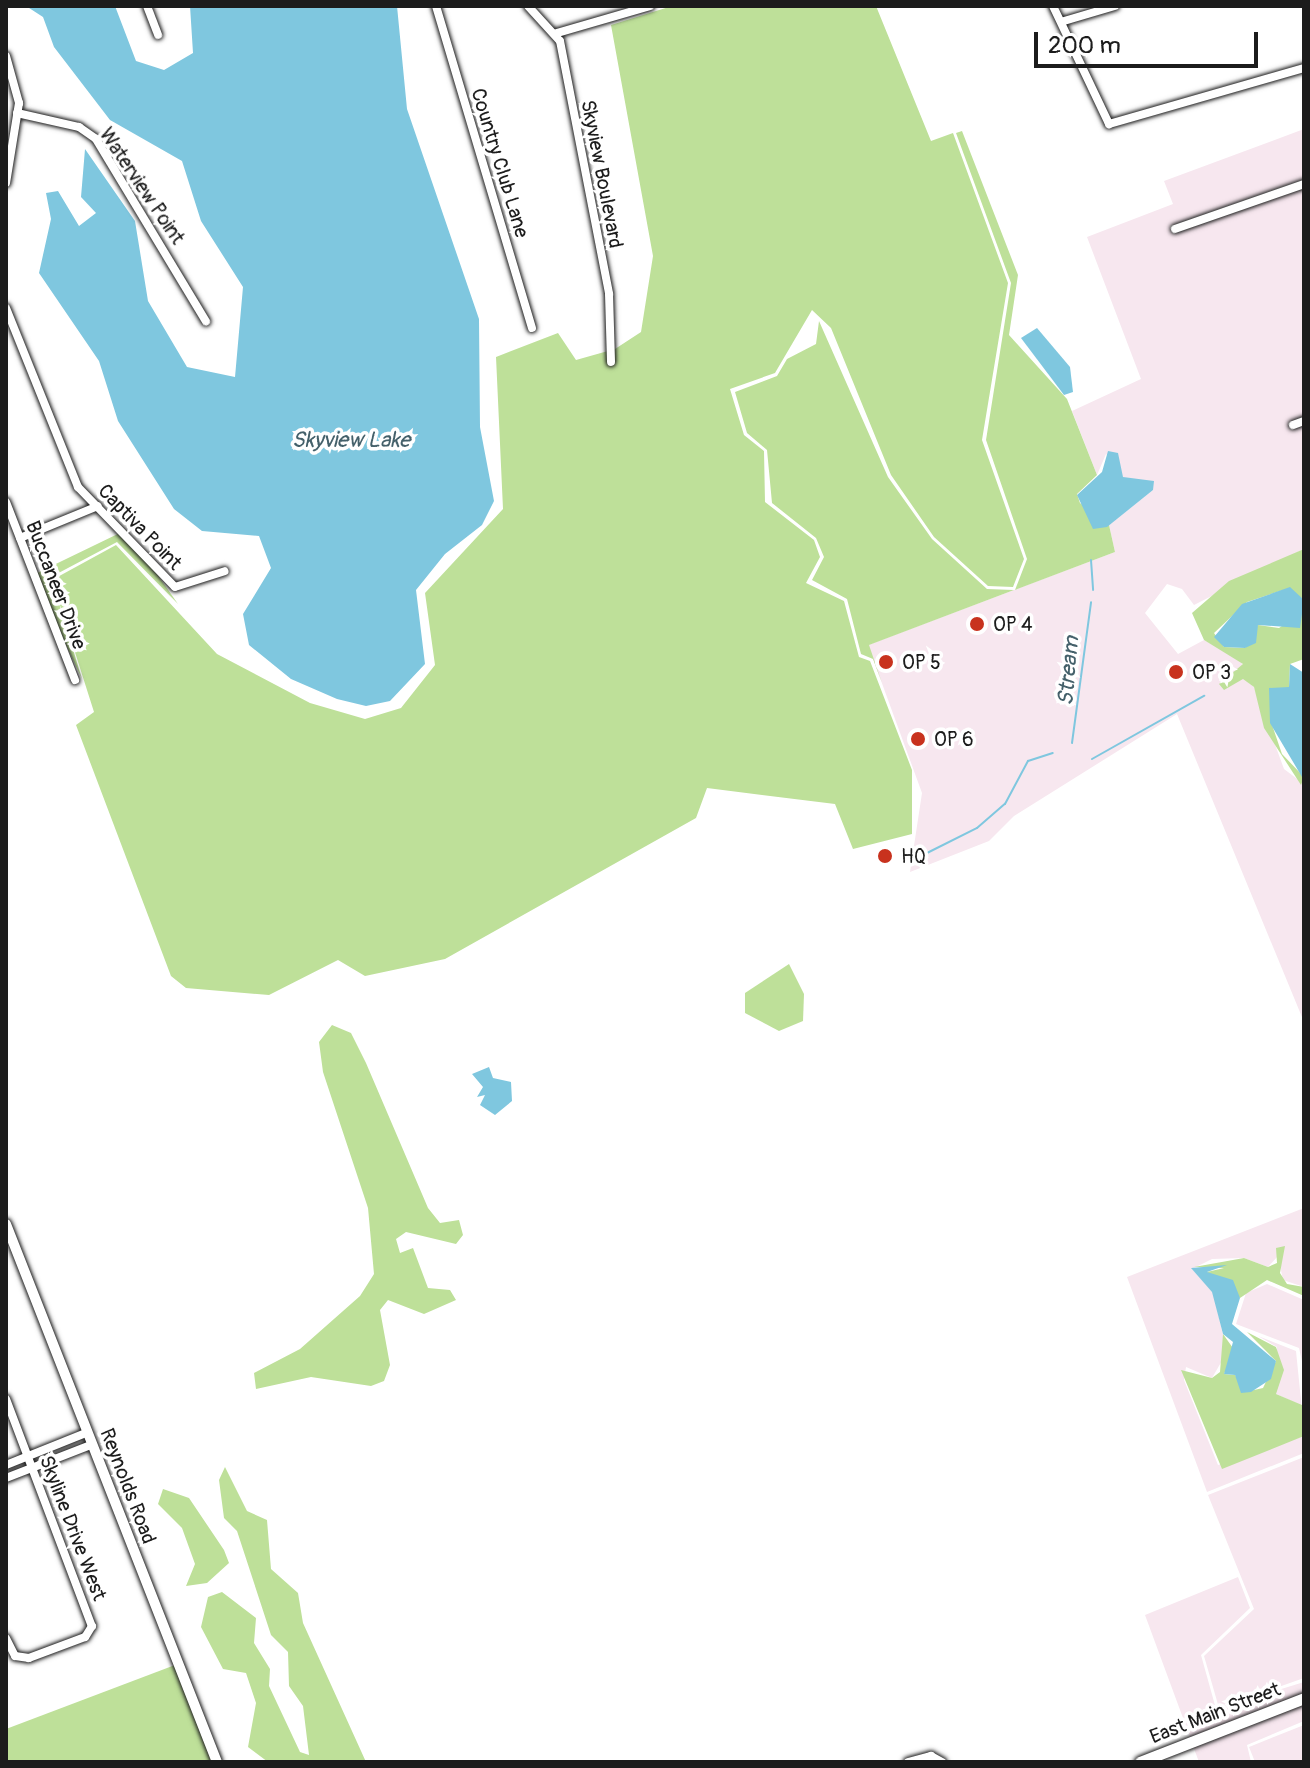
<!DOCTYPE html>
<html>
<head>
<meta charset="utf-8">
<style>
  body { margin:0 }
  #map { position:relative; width:1310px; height:1768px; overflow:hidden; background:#fff; font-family:Pangolin,sans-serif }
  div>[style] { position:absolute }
  .built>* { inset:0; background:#f7e7ef }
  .green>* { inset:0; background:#bee099 }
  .water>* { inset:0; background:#7fc7df }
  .stream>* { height:2px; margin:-1px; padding:0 1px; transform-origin:1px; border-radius:1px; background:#7fc7df }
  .roads { filter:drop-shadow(0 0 2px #1c1c1c) drop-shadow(0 0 2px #1c1c1c) }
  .minor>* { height:8px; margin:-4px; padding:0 4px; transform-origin:4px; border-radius:4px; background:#fff }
  .tertiary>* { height:10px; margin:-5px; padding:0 5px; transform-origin:5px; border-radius:5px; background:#fff }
  .secondary>* { height:11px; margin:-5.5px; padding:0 5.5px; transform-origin:5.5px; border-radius:5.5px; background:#fff }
  .dots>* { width:22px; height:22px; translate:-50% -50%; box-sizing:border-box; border:4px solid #fff; border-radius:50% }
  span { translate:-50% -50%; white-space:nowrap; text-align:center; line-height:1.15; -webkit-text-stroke:7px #fff; paint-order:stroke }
  .street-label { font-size:20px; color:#1c1c1c }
  .poi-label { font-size:20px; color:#1c1c1c }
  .left { translate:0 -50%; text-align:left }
  .water-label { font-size:22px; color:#44606a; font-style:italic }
  .frame { position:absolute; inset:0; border:8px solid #1c1c1c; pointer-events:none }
  .scale { position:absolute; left:1034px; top:32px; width:224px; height:36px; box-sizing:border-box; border:4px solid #1c1c1c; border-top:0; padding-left:10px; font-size:24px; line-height:28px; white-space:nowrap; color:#1c1c1c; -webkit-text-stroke:6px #fff; paint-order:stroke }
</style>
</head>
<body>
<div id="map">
  <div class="built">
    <i style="clip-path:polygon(1304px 129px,1304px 179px,1170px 226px,1173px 234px,1304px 188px,1304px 416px,1288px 423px,1291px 430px,1304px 426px,1304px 549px,1194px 605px,1182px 589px,1167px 584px,1145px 613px,1178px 654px,1204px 640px,1237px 657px,1243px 665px,1220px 683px,1224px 689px,1243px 678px,1254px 687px,1284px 769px,1304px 784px,1304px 1022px,1177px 714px,1014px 816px,989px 841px,910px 872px,922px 793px,868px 645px,1115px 552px,1109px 525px,1153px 490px,1123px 477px,1106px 454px,1097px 475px,1072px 411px,1141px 379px,1087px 237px,1173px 204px,1164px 181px)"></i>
    <i style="clip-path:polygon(1304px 1208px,1304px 1287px,1283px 1280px,1278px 1256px,1268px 1267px,1244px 1258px,1212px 1259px,1192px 1269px,1213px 1292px,1227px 1352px,1212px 1378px,1186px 1367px,1184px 1380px,1218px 1465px,1304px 1436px,1304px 1453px,1207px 1492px,1127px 1277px)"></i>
    <i style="clip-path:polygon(1267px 1284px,1304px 1300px,1304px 1370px,1299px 1348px,1236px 1324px,1246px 1293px)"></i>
    <i style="clip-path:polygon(1258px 1336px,1296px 1351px,1304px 1430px,1296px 1403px,1276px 1394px,1277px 1347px)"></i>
    <i style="clip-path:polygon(1304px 1457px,1304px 1678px,1219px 1708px,1204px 1656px,1254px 1609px,1208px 1495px)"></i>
    <i style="clip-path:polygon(1238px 1577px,1250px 1608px,1201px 1655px,1216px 1709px,1304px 1682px,1304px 1693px,1190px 1737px,1145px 1615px)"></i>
    <i style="clip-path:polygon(1304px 1703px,1304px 1721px,1247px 1745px,1251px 1762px,1199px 1762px,1193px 1746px)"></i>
    <i style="clip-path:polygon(1304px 1725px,1304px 1762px,1255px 1762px,1249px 1747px)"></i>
  </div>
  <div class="green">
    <i style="clip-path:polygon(672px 6px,876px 6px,931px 141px,953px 133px,1008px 283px,982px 440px,1024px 559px,1013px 587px,988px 586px,934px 537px,891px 475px,831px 328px,812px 310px,775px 373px,730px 389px,744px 435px,764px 451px,765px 502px,814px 540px,820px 557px,806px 583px,844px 601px,859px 657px,870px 661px,912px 770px,912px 834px,853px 849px,835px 804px,707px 788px,696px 818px,445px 959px,365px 976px,338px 960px,269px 995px,186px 988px,171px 976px,76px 725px,94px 712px,52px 580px,116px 545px,217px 654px,310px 703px,365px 719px,401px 708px,435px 665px,425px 593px,503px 509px,496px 357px,558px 333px,576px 360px,615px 349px,641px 332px,653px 256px,611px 25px)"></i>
    <i style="clip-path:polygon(962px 131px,1018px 275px,1009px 335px,1067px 399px,1097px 475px,1077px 494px,1080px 503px,1109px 525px,1115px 552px,1015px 590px,1027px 559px,986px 440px,1011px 283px,956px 133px)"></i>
    <i style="clip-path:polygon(819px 321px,888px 477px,932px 539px,987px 589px,1014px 590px,869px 645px,882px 683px,873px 659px,861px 654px,847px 599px,812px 580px,824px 557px,816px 538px,772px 503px,767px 450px,747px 433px,735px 392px,777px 376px,787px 359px,816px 344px)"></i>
    <i style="clip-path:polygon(126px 530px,178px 604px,117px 542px,51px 577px,82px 679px,33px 575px)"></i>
    <i style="clip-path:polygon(1304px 549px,1304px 600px,1283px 590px,1247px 602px,1214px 633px,1224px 647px,1245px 648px,1258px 625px,1279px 628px,1304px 611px,1304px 659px,1290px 664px,1289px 688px,1272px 697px,1270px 719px,1282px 754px,1304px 777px,1301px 785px,1264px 728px,1254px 687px,1243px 679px,1224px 690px,1219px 684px,1243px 664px,1204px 640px,1192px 613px,1229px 581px)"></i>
    <i style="clip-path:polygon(789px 964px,804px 994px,803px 1021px,779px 1031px,745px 1013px,745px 993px)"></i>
    <i style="clip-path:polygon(332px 1025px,351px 1033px,366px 1063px,428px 1208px,440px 1223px,459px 1220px,463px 1235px,456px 1244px,406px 1232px,396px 1239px,400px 1253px,413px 1248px,428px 1288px,450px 1290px,456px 1300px,424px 1314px,388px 1300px,380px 1310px,390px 1365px,384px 1381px,371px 1386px,311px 1377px,256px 1389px,254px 1373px,300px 1349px,360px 1296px,374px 1274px,368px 1208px,323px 1072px,319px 1042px)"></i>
    <i style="clip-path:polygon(1285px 1246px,1280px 1273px,1287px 1284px,1304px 1287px,1304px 1296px,1267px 1280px,1240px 1298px,1210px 1278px,1207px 1272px,1224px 1268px,1194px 1267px,1244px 1258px,1268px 1267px,1277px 1263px,1276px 1248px)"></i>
    <i style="clip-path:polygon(1247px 1332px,1276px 1347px,1284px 1370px,1276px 1394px,1302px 1405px,1304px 1436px,1222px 1469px,1181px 1370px,1212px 1378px,1220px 1372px,1223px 1334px,1235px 1351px,1224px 1374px,1235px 1375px,1245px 1392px,1263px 1388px,1276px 1361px)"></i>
    <i style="clip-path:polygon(225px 1467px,247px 1511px,267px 1520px,271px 1569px,298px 1593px,303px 1623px,366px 1762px,268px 1762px,248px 1747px,256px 1703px,246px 1673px,223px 1669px,201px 1627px,208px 1597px,222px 1592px,256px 1618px,254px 1643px,270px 1669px,269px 1686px,300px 1752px,309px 1755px,303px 1706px,289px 1686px,288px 1652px,271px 1635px,237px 1531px,224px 1518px,219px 1480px)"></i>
    <i style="clip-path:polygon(163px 1489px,189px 1498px,224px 1550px,229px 1563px,207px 1583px,186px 1586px,195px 1564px,182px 1528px,158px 1504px)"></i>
    <i style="clip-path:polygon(175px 1665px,213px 1762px,6px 1762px,6px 1729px)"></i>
  </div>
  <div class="water">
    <i style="clip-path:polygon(26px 6px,115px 6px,136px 61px,164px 70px,193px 53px,190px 6px,397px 6px,407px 109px,479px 319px,480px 427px,494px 501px,482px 525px,445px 554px,416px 590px,425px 664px,390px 701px,366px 706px,337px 699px,291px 679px,249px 645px,243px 614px,271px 568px,259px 536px,202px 531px,174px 509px,118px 421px,99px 361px,39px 273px,51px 219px,46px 193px,58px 191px,79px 226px,96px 213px,81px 197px,85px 149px,135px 221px,148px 301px,187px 367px,235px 377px,243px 287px,201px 221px,182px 161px,110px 120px,54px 47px,43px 17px)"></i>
    <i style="clip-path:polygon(1037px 328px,1070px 367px,1073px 392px,1064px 395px,1021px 338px)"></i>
    <i style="clip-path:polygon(1108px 451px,1118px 453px,1123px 477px,1154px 481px,1153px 490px,1107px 527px,1093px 529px,1077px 495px,1102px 472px)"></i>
    <i style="clip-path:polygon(1290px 587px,1304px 600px,1300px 628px,1258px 625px,1256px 643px,1245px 648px,1224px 647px,1214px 637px,1242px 604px)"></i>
    <i style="clip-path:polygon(1290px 664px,1304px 673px,1302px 777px,1270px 723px,1269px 688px,1289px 687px)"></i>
    <i style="clip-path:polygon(489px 1067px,493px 1078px,511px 1082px,512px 1101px,495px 1115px,480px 1105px,485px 1095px,477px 1097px,483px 1087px,472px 1074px)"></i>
    <i style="clip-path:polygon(1227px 1265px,1207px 1272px,1233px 1280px,1240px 1298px,1232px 1324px,1276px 1361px,1271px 1379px,1251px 1392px,1241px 1393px,1235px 1375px,1224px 1374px,1233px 1342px,1223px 1334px,1212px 1292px,1191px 1268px)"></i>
  </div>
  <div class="stream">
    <i style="left:1091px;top:560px;width:30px;rotate:86deg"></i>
    <i style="left:1072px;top:743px;width:142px;rotate:-82.3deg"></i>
    <i style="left:1092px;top:759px;width:129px;rotate:-29.4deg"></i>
    <i style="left:923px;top:855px;width:60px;rotate:-26.6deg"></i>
    <i style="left:977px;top:828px;width:37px;rotate:-41deg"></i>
    <i style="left:1005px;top:804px;width:49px;rotate:-61.9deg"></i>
    <i style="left:1028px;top:761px;width:26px;rotate:-18deg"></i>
  </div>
  <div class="roads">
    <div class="minor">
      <i style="left:147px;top:6px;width:31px;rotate:69deg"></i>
      <i style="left:436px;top:6px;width:336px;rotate:73.4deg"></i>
      <i style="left:528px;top:6px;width:47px;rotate:47.6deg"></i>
      <i style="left:560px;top:41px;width:258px;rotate:79deg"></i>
      <i style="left:609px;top:294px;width:68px;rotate:88.3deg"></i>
      <i style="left:1053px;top:6px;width:131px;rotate:64.6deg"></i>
      <i style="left:1109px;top:124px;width:203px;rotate:-16deg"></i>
      <i style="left:1064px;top:21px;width:53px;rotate:-16.4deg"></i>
      <i style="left:557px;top:33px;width:97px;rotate:-16.2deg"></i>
      <i style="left:6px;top:56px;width:49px;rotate:74.5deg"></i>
      <i style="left:19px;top:103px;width:81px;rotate:99.2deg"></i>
      <i style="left:17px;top:113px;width:64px;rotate:12.7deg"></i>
      <i style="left:79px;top:127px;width:21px;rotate:35deg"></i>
      <i style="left:96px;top:139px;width:213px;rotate:58.9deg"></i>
      <i style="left:1175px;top:229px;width:137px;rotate:-19.2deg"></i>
      <i style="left:6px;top:308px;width:193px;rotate:68.1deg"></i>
      <i style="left:78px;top:487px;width:139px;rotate:45.9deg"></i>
      <i style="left:175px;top:587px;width:52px;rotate:-17.7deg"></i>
      <i style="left:1293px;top:425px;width:12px;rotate:-20deg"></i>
      <i style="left:6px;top:502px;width:191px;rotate:68.8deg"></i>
      <i style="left:20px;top:538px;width:84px;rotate:-22.3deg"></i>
      <i style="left:6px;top:1399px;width:243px;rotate:69.3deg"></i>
      <i style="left:92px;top:1626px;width:13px;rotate:122deg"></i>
      <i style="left:85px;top:1637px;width:60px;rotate:159.4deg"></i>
      <i style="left:29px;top:1658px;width:14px;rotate:-172deg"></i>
      <i style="left:15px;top:1656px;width:20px;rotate:-117deg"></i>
      <i style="left:6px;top:1465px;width:88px;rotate:-21.9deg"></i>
      <i style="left:6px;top:1478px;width:93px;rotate:-21.3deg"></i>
      <i style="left:908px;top:1762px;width:24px;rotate:-15deg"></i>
      <i style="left:931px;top:1756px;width:13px;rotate:29deg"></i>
    </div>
    <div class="tertiary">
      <i style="left:6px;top:1224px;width:578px;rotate:68.59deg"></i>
    </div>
    <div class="secondary">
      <i style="left:1140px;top:1762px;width:176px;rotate:-21.3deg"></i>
    </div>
  </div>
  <div class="dots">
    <i style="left:977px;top:624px;background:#c8321e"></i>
    <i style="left:886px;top:662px;background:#c8321e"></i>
    <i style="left:1176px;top:672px;background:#c8321e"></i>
    <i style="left:918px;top:739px;background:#c8321e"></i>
    <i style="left:885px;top:856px;background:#c8321e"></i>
  </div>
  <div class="street-label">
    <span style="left:500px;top:163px;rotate:73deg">Country Club Lane</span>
    <span style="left:602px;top:174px;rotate:79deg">Skyview Boulevard</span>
    <span style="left:142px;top:186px;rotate:56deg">Waterview Point</span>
    <span style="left:140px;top:527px;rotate:46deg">Captiva Point</span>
    <span style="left:56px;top:585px;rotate:69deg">Buccaneer Drive</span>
    <span style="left:128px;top:1486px;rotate:69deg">Reynolds Road</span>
    <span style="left:73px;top:1528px;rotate:69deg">Skyline Drive West</span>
    <span style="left:1215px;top:1713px;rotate:-21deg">East Main Street</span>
  </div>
  <div class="poi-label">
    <span class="left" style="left:993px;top:624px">OP 4</span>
    <span class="left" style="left:902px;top:662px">OP 5</span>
    <span class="left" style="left:1192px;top:672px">OP 3</span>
    <span class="left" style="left:934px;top:739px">OP 6</span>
    <span class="left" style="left:901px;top:856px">HQ</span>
  </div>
  <div class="water-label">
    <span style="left:351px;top:441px">Skyview Lake</span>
    <span style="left:1069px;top:671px;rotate:-85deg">Stream</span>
  </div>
  <div class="frame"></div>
  <div class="scale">200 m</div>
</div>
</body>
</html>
